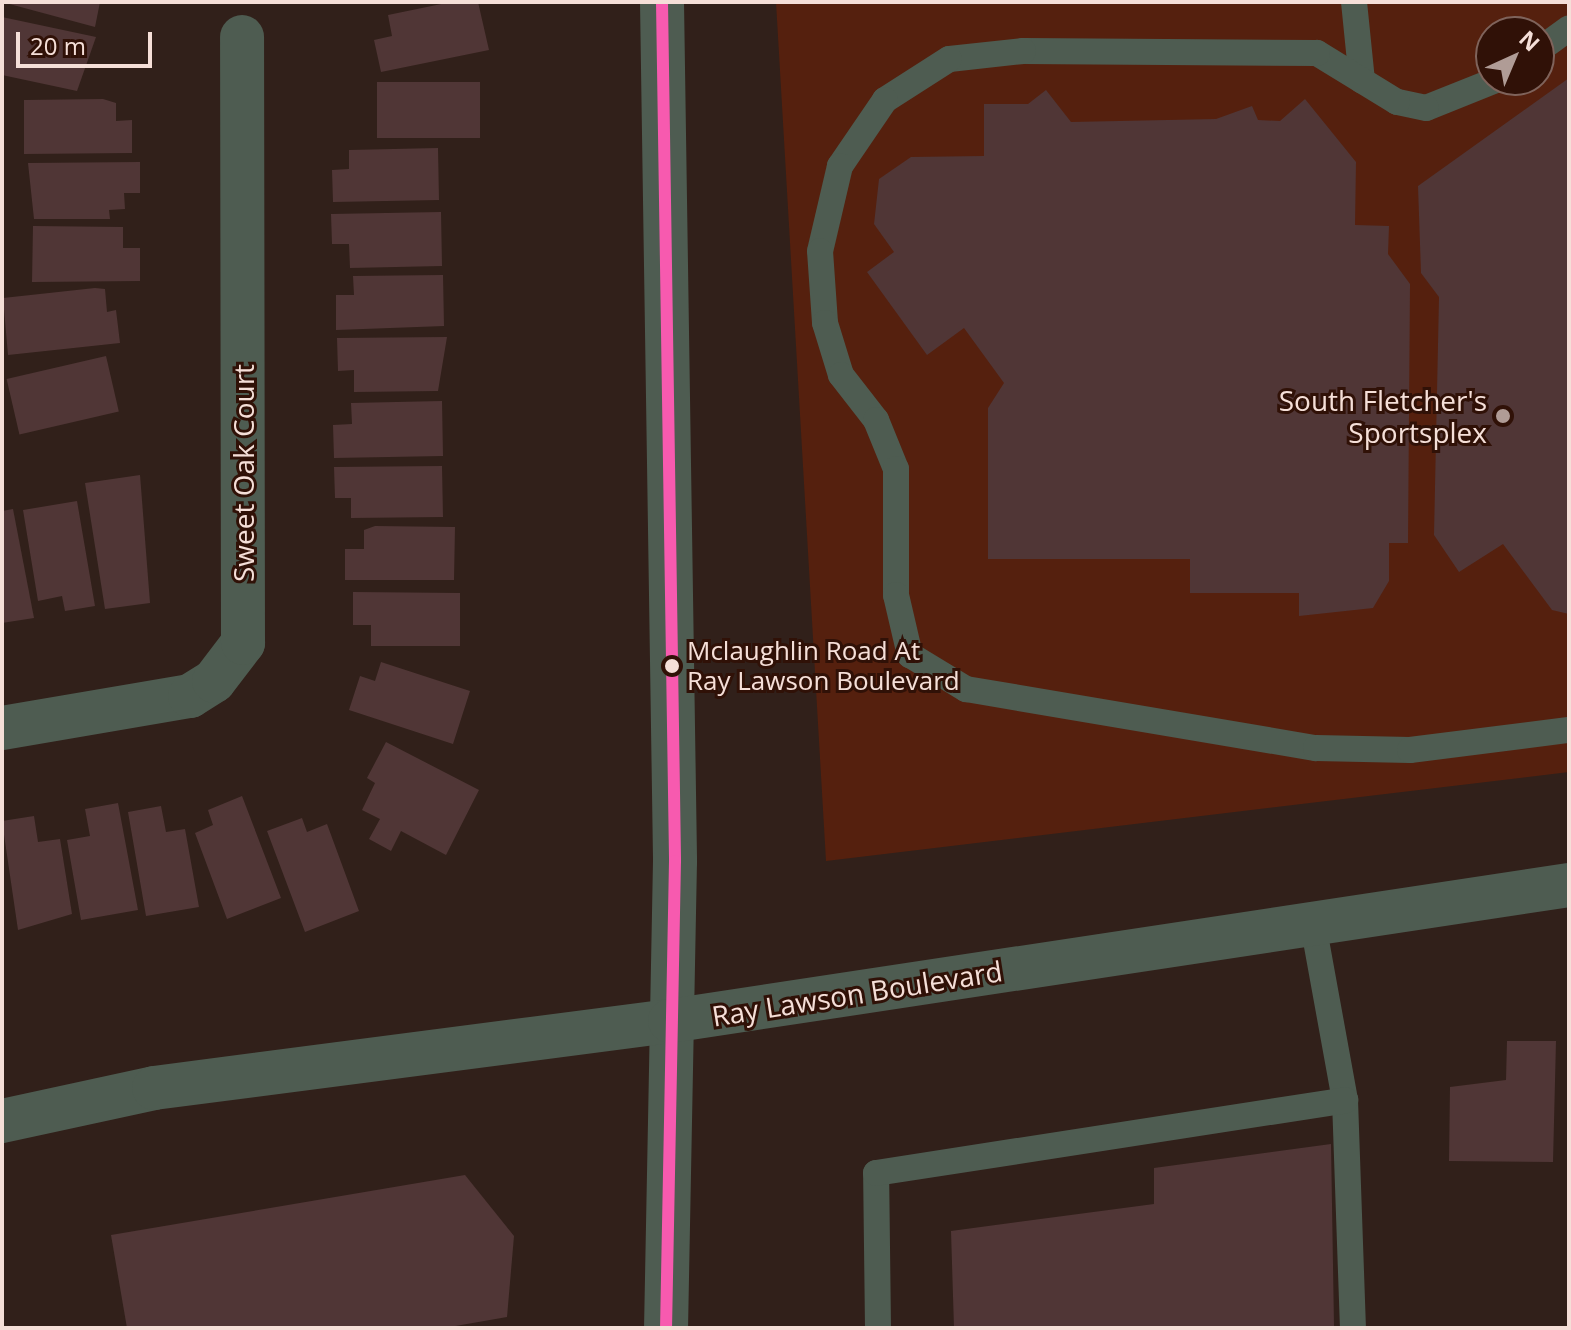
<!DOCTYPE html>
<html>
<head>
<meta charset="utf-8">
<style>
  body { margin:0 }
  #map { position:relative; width:1571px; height:1330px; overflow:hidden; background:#31201a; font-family:"Open Sans",sans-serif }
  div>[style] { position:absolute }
  .green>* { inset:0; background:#55200e }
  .building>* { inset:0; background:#503636; transform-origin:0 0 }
  .service>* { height:26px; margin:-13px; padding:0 13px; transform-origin:13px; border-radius:13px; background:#4e5c51 }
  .minor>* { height:44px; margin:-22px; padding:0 22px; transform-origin:22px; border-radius:22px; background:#4e5c51 }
  .tertiary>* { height:44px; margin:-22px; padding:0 22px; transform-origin:22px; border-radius:22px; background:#4e5c51 }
  .bus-1>* { height:12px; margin:-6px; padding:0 6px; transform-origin:6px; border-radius:6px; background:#f75aaf }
  .dots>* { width:22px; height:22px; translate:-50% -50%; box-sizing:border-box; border:4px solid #301107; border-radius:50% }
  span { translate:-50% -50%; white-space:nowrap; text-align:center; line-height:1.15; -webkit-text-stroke:6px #301107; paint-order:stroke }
  .bus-label { font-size:26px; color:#f5dfd8 }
  .left { translate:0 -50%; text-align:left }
  .poi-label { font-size:28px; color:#f5dfd8 }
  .right { translate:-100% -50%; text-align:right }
  .street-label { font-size:28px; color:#f5dfd8 }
  .frame { position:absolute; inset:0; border:4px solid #f5dfd8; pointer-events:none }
  .north { position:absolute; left:1475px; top:16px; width:80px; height:80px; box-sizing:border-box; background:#301107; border:2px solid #7f635b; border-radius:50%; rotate:44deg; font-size:22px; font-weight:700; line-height:32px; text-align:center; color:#f5dfd8 }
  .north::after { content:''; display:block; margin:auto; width:28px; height:36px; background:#b09c96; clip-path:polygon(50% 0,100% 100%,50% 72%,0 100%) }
  .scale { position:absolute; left:16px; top:32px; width:136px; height:36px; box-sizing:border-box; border:4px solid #f5dfd8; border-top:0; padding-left:10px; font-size:24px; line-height:28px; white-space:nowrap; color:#f5dfd8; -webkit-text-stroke:6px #301107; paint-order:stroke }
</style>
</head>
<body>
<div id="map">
  <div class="green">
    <i style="clip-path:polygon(evenodd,776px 2px,1569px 2px,1569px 772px,826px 861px,776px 2px,1491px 32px,1539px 32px,1539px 80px,1491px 80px,1491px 32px)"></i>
  </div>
  <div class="building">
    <i style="clip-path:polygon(2px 2px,100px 2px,95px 27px)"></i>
    <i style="clip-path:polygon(451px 2px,478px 2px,489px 50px,381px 72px,374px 40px,392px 36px,388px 15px)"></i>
    <i style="clip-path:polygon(2px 17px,96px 37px,77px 91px,2px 75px)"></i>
    <i style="clip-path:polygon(1569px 78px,1569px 614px,1552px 610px,1503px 544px,1459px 572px,1434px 535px,1439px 297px,1421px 273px,1418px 186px)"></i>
    <i style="left:480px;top:82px;width:56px;height:103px;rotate:90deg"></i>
    <i style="clip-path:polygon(1046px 90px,1071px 122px,1216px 119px,1252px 106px,1258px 120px,1280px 121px,1305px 99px,1356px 162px,1355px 225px,1389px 226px,1388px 254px,1410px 284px,1408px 543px,1389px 543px,1389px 581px,1373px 608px,1299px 616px,1299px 593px,1190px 593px,1190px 559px,988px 559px,988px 408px,1004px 383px,964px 328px,927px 355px,867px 272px,894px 252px,874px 224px,879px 179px,911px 157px,984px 156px,984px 104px,1028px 104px)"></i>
    <i style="clip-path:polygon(103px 99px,116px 103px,116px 121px,132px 120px,132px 153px,24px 154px,24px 100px)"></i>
    <i style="clip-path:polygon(438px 148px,439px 200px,333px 202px,332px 170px,349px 169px,349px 150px)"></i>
    <i style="clip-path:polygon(140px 162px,140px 193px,124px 193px,125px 209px,109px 210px,110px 219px,34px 219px,28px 163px)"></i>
    <i style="clip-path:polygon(441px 212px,442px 266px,350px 268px,349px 244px,332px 244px,331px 214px)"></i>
    <i style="clip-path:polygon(33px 226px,123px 227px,123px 248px,140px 248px,140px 281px,32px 282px)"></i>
    <i style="clip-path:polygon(443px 275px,444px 326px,336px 330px,336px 295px,354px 295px,353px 276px)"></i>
    <i style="clip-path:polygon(95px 288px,105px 289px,107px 312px,116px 310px,120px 343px,8px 355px,3px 298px)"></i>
    <i style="clip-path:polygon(447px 337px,438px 391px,354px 392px,354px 370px,338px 371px,337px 338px)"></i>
    <i style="left:106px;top:356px;width:57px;height:102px;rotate:77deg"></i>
    <i style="clip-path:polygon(442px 401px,443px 456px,334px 458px,333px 425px,352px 424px,351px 403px)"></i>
    <i style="clip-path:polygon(442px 466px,443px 517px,351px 518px,351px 498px,335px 498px,334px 467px)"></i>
    <i style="clip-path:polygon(140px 475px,150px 603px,105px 609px,85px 483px)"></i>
    <i style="clip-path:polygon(77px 501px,95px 606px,65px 611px,62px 596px,38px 601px,23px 510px)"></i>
    <i style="clip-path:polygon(13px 509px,34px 618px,2px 623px,2px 511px)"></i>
    <i style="clip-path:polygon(375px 526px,455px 527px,454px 580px,345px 580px,345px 549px,364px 549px,364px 530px)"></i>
    <i style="clip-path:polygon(353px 592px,460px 593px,460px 646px,371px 646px,371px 625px,353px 625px)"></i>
    <i style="clip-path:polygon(381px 662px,470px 691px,453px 744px,349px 710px,360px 676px,375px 681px)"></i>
    <i style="clip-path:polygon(386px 742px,479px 790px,446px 855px,401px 831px,391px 851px,369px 839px,380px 819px,362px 810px,375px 783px,367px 778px)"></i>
    <i style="clip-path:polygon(242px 796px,281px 898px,227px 919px,195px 833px,213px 825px,208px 810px)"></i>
    <i style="clip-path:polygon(118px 803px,138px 910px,81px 920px,67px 840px,90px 836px,85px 809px)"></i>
    <i style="clip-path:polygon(161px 806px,166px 832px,185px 829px,199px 907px,146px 916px,128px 812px)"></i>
    <i style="clip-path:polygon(34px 816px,38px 842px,60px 839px,72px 914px,18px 930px,2px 821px)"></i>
    <i style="clip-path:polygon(302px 818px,307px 832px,327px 824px,359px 911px,305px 932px,267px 831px)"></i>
    <i style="clip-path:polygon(1507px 1041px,1556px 1041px,1553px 1162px,1449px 1161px,1450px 1087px,1506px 1080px)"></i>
    <i style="clip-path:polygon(1331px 1144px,1334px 1326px,954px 1328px,951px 1231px,1154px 1204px,1154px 1168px)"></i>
    <i style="clip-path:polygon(465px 1175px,514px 1236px,507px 1317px,444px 1328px,127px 1328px,111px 1235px)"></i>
  </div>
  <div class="service">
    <i style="left:1354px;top:2px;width:79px;rotate:84.2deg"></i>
    <i style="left:1539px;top:50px;width:37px;rotate:-36deg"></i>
    <i style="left:1496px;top:80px;width:75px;rotate:158.2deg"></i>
    <i style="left:1426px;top:108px;width:30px;rotate:-168deg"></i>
    <i style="left:1397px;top:102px;width:94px;rotate:-148.5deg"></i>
    <i style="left:1317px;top:53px;width:294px;rotate:-179.6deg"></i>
    <i style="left:1023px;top:51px;width:74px;rotate:173.8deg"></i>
    <i style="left:949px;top:59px;width:76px;rotate:147.4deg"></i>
    <i style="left:885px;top:100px;width:80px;rotate:124.3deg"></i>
    <i style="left:840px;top:166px;width:87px;rotate:103.2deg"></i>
    <i style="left:820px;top:251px;width:72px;rotate:86deg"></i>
    <i style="left:825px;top:323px;width:54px;rotate:72.9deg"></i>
    <i style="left:841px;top:375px;width:57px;rotate:52.1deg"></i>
    <i style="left:876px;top:420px;width:53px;rotate:67.8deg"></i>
    <i style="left:896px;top:469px;width:126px;rotate:90deg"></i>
    <i style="left:896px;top:595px;width:62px;rotate:76.9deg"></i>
    <i style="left:910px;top:655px;width:66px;rotate:31.3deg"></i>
    <i style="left:966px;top:689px;width:355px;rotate:9.6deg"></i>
    <i style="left:1316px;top:748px;width:94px;rotate:1.2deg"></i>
    <i style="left:1410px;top:750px;width:160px;rotate:-7.2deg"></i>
    <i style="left:1313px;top:924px;width:179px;rotate:79.7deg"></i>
    <i style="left:1345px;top:1100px;width:228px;rotate:88deg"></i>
    <i style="left:878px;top:1328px;width:155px;rotate:-90.7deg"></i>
    <i style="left:876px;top:1173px;width:475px;rotate:-8.8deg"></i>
  </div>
  <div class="minor">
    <i style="left:2px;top:728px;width:191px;rotate:-9.7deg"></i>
    <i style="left:190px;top:696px;width:28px;rotate:-32deg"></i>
    <i style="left:214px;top:681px;width:48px;rotate:-52.7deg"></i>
    <i style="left:243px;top:643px;width:606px;rotate:-90.09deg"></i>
  </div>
  <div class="tertiary">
    <i style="left:662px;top:2px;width:859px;rotate:89.13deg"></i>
    <i style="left:675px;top:861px;width:467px;rotate:91.1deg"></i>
    <i style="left:2px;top:1121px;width:156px;rotate:-12.2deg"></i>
    <i style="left:154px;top:1088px;width:520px;rotate:-7.4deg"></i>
    <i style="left:670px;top:1021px;width:909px;rotate:-8.6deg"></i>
  </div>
  <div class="bus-1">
    <i style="left:662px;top:2px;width:859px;rotate:89.13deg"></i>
    <i style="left:675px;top:861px;width:467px;rotate:91.1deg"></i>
  </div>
  <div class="dots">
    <i style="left:1503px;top:416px;background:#b09c96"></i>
    <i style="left:672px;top:666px;background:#f5dfd8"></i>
  </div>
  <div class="bus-label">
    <span class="left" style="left:687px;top:666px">Mclaughlin Road At<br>Ray Lawson Boulevard</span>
  </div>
  <div class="poi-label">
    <span class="right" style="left:1487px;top:416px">South Fletcher's<br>Sportsplex</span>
  </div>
  <div class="street-label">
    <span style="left:243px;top:473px;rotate:-90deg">Sweet Oak Court</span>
    <span style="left:857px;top:993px;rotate:-9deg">Ray Lawson Boulevard</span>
  </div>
  <div class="frame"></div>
  <div class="north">N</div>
  <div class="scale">20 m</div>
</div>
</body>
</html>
